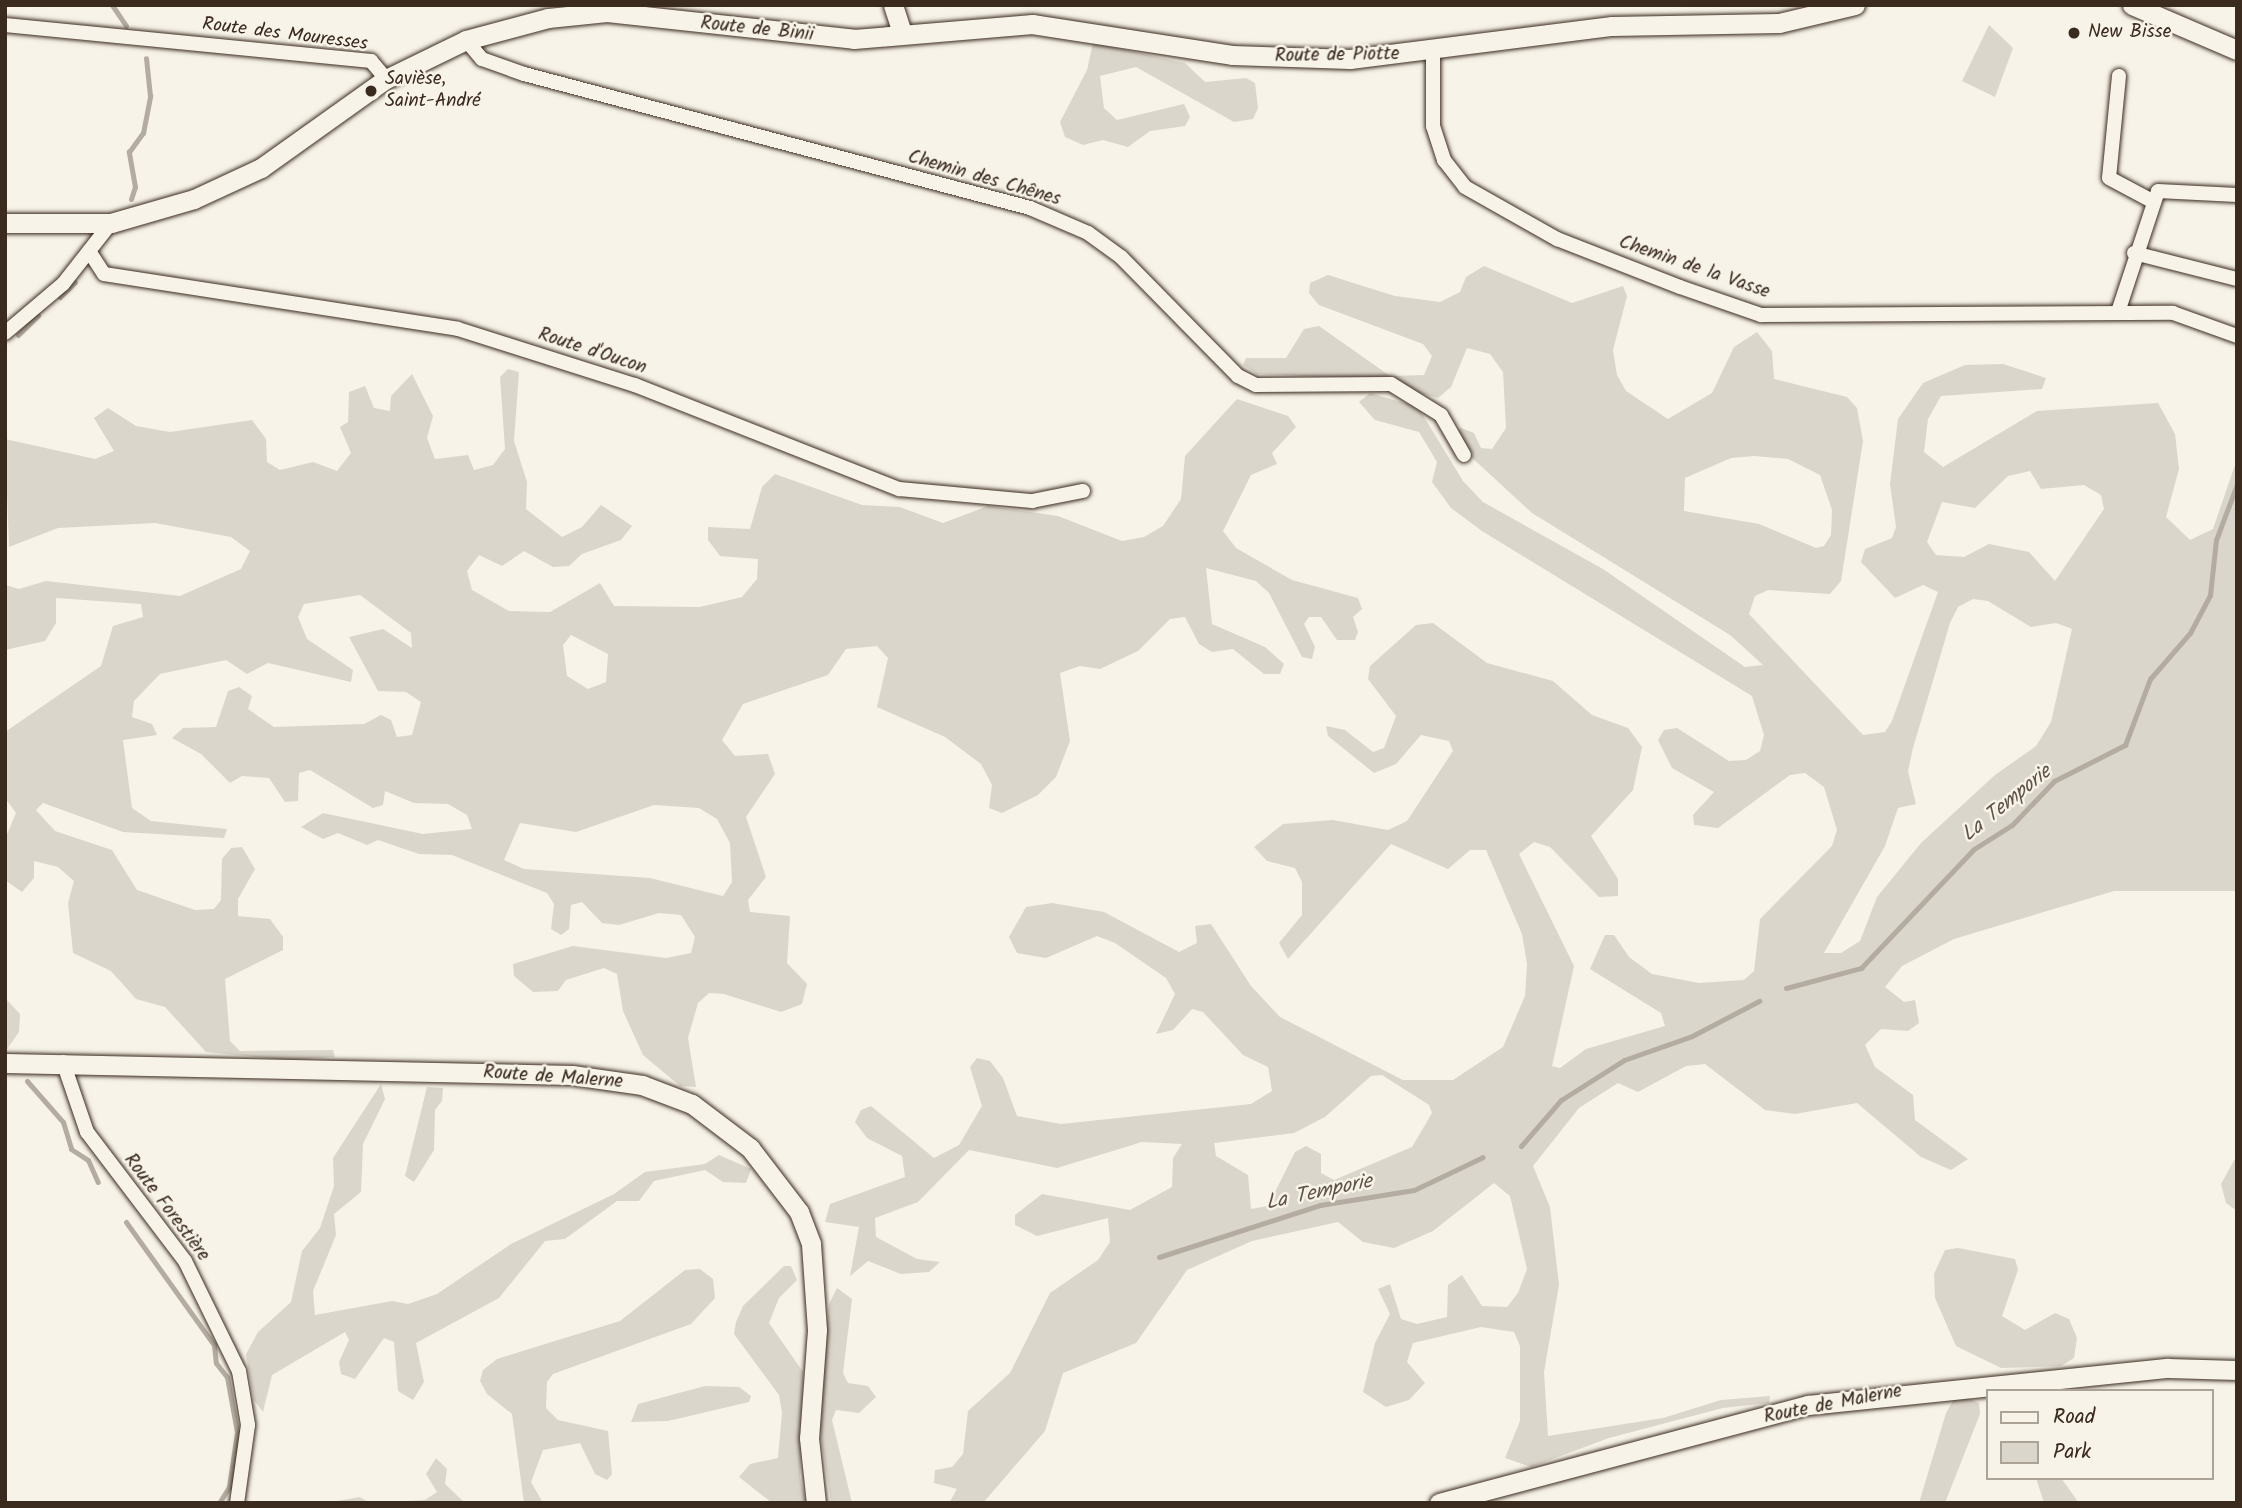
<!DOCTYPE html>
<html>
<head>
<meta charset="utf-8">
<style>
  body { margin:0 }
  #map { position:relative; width:2242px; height:1508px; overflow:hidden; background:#f7f3e8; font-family:Kalam,sans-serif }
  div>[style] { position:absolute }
  .green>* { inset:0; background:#dbd6cb }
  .stream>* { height:5px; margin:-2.5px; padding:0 2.5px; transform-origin:2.5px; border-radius:2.5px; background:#b4aca0 }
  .roads { filter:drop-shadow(0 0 2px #3b2a1e) drop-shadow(0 0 2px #3b2a1e) }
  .street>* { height:14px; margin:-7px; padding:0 7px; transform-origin:7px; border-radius:7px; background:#f7f3e8 }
  .secondary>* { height:19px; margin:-9.5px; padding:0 9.5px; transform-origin:9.5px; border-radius:9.5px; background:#f7f3e8 }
  .dots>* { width:19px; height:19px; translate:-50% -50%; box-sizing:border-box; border:4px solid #f7f3e8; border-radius:50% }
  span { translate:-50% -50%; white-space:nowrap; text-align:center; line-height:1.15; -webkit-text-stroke:5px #f7f3e8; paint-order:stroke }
  .street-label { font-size:19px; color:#3b2a1e }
  .poi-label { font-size:19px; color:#3b2a1e }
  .left { translate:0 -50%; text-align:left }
  .water-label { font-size:21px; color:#5f5145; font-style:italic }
  .frame { position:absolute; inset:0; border:7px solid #3b2a1e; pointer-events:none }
  .legend { position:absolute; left:1986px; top:1389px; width:228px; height:91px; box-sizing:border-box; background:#f7f3e8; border:2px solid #aca397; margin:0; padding:9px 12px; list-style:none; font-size:21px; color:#3b2a1e }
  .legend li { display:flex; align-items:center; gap:14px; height:35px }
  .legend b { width:35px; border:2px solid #aca397 }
</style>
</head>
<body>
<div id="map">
  <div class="green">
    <i style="clip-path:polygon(1989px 25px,2013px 48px,1995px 97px,1962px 81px)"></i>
    <i style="clip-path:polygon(1093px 43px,1185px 63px,1205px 82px,1246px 78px,1255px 83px,1258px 108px,1253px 119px,1234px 122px,1136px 67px,1100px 76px,1104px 108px,1117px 120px,1184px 104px,1190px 117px,1185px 126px,1150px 131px,1128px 147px,1103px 140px,1083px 145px,1065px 137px,1060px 122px,1087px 70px)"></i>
    <i style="clip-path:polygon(evenodd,1484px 266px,1572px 303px,1623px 286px,1627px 296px,1613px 350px,1617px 375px,1626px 391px,1668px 419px,1712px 393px,1734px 347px,1757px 332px,1772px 351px,1774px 379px,1847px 397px,1857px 408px,1863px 441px,1841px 581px,1830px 594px,1768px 590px,1755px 596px,1749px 614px,1863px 735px,1885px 732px,1892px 721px,1938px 592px,1923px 585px,1895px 598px,1861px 562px,1865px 549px,1892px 538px,1896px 527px,1890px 484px,1898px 419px,1923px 383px,1965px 365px,2003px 364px,2046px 378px,2042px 389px,1941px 396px,1928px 419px,1924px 452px,1943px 467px,2037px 411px,2158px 403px,2175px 434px,2179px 469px,2166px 517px,2190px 540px,2213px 529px,2237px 459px,2237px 891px,2114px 891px,1954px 939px,1902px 966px,1885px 987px,1904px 1002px,1915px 1000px,1919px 1023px,1908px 1031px,1881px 1029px,1865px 1045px,1875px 1067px,1913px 1095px,1915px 1120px,1968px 1159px,1951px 1170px,1921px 1157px,1857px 1103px,1795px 1114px,1765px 1110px,1705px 1064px,1686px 1066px,1638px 1092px,1618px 1083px,1579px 1108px,1533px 1166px,1550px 1207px,1559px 1285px,1544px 1372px,1548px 1436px,1663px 1418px,1721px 1400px,1770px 1396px,1769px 1403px,1723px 1408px,1609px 1438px,1531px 1467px,1505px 1458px,1520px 1421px,1520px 1346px,1514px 1332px,1481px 1327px,1413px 1343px,1407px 1362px,1425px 1383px,1409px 1400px,1386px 1407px,1363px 1392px,1375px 1343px,1390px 1314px,1378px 1289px,1390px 1284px,1401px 1319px,1417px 1324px,1447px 1317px,1448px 1285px,1462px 1275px,1482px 1306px,1507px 1307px,1518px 1293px,1527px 1269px,1510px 1196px,1494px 1183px,1433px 1231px,1394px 1248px,1363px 1242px,1338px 1222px,1252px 1241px,1187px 1270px,1136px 1343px,1063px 1373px,1045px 1431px,983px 1503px,949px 1503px,957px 1489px,934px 1483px,935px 1470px,952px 1467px,963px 1454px,968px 1411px,1010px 1373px,1050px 1293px,1098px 1260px,1110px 1242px,1108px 1218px,1037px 1236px,1015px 1225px,1015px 1215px,1042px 1194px,1130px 1210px,1172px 1187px,1173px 1158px,1182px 1144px,1142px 1142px,1057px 1168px,969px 1150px,918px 1202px,875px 1218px,876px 1237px,917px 1259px,940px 1262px,929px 1272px,901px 1274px,868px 1261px,850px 1276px,859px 1227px,825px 1222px,830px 1204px,905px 1177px,902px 1156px,867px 1138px,855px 1122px,861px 1110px,871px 1106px,934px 1158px,959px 1145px,982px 1106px,970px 1067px,977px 1058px,990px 1061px,1003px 1078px,1017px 1116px,1061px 1124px,1251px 1104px,1272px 1091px,1268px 1067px,1243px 1055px,1203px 1012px,1192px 1009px,1173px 1030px,1156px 1034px,1175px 994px,1166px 978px,1115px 943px,1097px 936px,1046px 958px,1017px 953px,1009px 937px,1026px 907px,1052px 903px,1104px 912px,1179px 952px,1197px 943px,1195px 926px,1211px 924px,1251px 986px,1280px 1017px,1403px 1080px,1453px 1080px,1503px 1047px,1525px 996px,1527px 964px,1522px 934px,1486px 850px,1470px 850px,1448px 869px,1391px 844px,1288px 959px,1279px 943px,1302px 915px,1302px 882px,1295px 868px,1267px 861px,1254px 847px,1283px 824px,1333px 820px,1388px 830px,1407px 821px,1453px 751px,1449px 741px,1421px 735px,1396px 764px,1374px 773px,1328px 736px,1326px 726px,1345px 730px,1373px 752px,1384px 748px,1396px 716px,1368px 679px,1370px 666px,1416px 625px,1433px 623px,1487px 663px,1553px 681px,1592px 715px,1628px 728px,1642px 747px,1633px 790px,1591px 836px,1618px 879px,1618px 896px,1599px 897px,1550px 847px,1534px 842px,1519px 854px,1574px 966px,1552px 1066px,1560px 1068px,1586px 1049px,1665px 1026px,1661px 1013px,1590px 969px,1605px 935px,1614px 935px,1629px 957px,1652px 974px,1699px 983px,1744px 980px,1754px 971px,1760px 919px,1832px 846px,1837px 830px,1824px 787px,1805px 773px,1790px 775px,1718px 828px,1694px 825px,1693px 815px,1714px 792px,1672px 768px,1658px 740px,1664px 730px,1677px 728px,1729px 761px,1746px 760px,1760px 751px,1764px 735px,1752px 696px,1482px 531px,1451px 508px,1432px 482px,1437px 462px,1419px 432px,1375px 420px,1359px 402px,1370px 393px,1418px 407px,1463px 481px,1483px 502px,1603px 569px,1745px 667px,1763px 665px,1730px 635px,1532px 513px,1469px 455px,1456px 432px,1461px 428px,1474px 433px,1481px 448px,1492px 449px,1506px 428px,1503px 372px,1490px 354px,1467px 348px,1451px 387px,1438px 398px,1368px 379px,1257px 374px,1243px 365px,1246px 358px,1286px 358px,1304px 329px,1319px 326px,1390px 376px,1424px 375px,1432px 356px,1423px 344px,1319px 305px,1309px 293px,1310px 283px,1328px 275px,1395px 296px,1440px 302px,1460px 292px,1466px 277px,1484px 266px,1754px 456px,1788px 459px,1820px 475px,1832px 510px,1831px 535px,1824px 546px,1816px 548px,1759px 524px,1684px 511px,1685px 478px,1731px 458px,1754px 456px,1484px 266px,2030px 471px,2041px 489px,2084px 485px,2101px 495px,2104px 509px,2055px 581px,2029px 552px,1989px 544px,1964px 557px,1936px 555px,1927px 542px,1942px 502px,1975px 508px,2008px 476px,2030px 471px,1484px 266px,1973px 599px,1988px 601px,2031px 627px,2056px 623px,2072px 629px,2051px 722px,2036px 746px,1995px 775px,1921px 843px,1877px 897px,1860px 941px,1841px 953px,1824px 953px,1885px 846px,1898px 808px,1916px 804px,1908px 771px,1913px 748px,1950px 623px,1958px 607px,1973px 599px,1484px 266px,1382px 1075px,1429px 1105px,1432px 1113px,1412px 1147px,1334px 1180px,1321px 1173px,1321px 1154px,1306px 1146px,1295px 1152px,1268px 1206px,1251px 1209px,1248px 1175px,1216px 1156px,1214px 1143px,1294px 1133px,1325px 1117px,1371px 1076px,1382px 1075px)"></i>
    <i style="clip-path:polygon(evenodd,508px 369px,519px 372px,514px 441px,527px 482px,526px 509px,562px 537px,582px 527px,601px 505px,632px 526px,621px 540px,582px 554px,569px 566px,553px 567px,524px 551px,502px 566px,479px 555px,467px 571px,472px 590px,509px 611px,550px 612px,600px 583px,614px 606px,700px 607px,742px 597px,757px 579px,758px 559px,720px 556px,708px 540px,708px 527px,750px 529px,762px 487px,775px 474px,862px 505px,900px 507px,943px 523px,988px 506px,1058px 516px,1122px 541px,1144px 537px,1163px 526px,1181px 499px,1185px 456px,1237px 399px,1288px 416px,1296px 427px,1272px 453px,1277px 464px,1251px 475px,1223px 531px,1236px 548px,1292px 580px,1358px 598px,1362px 609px,1353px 617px,1358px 632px,1355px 640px,1337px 640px,1321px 617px,1309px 617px,1304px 624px,1315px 647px,1312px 659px,1302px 657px,1269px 593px,1256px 581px,1206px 568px,1212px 624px,1265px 647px,1284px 664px,1280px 674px,1264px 674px,1233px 649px,1212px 652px,1199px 644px,1185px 617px,1170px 619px,1138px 651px,1100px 669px,1080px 666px,1060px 673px,1070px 741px,1056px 777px,1038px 795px,1002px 813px,989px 808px,992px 785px,981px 764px,945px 737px,877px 707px,888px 658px,877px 646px,846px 649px,828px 675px,743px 704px,722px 740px,735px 756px,768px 754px,775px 774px,746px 817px,766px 877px,748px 900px,750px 912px,790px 916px,787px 963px,807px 984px,802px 1004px,781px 1012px,724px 994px,709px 993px,698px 1003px,688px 1038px,696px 1087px,680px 1086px,643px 1055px,623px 1011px,617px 974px,604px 968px,566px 980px,558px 991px,533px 992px,514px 976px,513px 964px,573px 946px,666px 958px,691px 953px,695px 937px,681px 915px,659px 913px,619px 925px,602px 923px,582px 902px,571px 905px,569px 929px,561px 935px,551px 929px,554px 904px,547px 893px,452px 855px,419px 854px,378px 840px,367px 845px,338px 833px,323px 839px,301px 827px,323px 813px,423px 834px,472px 829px,467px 815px,448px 804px,414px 803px,385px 791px,383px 805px,373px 808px,310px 770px,299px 773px,298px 801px,285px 802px,269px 778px,242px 776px,230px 783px,201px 754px,172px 738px,183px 728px,216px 727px,228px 691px,239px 687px,252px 696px,248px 709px,274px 727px,364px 724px,381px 715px,391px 720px,397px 737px,412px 735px,421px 702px,406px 692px,378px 691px,349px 637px,383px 629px,412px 648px,411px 633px,360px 595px,304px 604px,298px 617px,307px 639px,353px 670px,351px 682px,268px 663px,247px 674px,226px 660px,160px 674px,134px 701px,132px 717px,152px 724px,157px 735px,123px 740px,132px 808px,151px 821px,227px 829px,224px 838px,123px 832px,43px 803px,36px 810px,55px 831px,112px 850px,137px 890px,195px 910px,214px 909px,221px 900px,222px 859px,231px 848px,242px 847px,255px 869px,238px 899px,238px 916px,270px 919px,283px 937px,283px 950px,225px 979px,230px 1041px,240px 1051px,333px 1050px,335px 1057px,286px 1060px,206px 1052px,165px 1007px,136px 999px,111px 971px,73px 953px,68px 903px,74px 881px,58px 867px,34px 861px,34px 878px,22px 892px,5px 880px,5px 839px,16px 813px,5px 798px,5px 732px,101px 666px,113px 626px,143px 617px,141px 604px,56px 598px,56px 623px,45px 641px,5px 650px,5px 585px,19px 589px,46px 581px,180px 596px,241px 569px,250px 551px,231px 537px,155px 523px,58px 528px,9px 547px,5px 439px,95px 459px,114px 451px,94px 418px,108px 408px,136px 426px,170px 432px,252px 420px,266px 439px,267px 462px,280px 470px,313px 462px,337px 471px,351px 453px,340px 427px,348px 422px,349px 392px,365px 386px,374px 408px,390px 411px,391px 396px,412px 374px,433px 416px,427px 438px,435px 459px,468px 455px,474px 470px,493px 465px,505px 449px,500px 377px,508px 369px,571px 635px,608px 654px,606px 682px,588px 689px,567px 676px,563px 645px,571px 635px,508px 369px,654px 805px,699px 808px,717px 819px,730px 843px,732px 882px,723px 896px,650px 878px,524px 869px,504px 860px,520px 823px,576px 832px,654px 805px)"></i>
    <i style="clip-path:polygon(5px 998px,20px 1014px,19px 1032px,5px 1052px)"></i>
    <i style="clip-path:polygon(381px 1084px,385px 1099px,363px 1144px,361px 1192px,334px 1214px,336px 1235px,313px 1291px,315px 1315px,392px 1301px,408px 1304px,437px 1294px,511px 1244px,614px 1194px,645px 1172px,705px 1164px,719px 1155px,751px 1169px,746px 1183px,723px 1182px,705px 1170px,654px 1181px,639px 1201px,617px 1201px,565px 1239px,545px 1241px,499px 1298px,416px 1343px,424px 1382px,413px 1400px,398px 1391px,394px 1342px,384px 1338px,355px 1379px,341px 1374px,339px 1362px,349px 1340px,345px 1332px,272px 1375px,263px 1412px,254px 1400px,246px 1354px,258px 1332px,291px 1302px,302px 1251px,320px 1228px,334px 1186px,333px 1158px)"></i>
    <i style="clip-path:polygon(427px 1087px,443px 1088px,442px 1101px,435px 1110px,434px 1150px,414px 1182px,405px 1176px)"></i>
    <i style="clip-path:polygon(2237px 1155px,2237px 1211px,2226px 1203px,2221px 1184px)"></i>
    <i style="clip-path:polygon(1958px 1248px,2015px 1259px,2018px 1270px,2002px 1316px,2025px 1330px,2055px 1313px,2069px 1319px,2077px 1338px,2074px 1358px,2061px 1366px,2001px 1368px,1956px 1346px,1935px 1298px,1934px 1274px,1945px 1250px)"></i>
    <i style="clip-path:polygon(784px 1266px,791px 1266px,797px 1280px,779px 1298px,769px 1323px,803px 1372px,800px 1477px,806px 1503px,772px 1503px,739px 1477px,750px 1464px,778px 1458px,782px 1413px,779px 1395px,734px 1334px,736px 1322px,743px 1306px)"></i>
    <i style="clip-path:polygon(700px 1269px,713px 1279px,715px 1298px,691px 1324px,553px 1374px,547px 1382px,546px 1408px,558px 1420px,608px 1431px,612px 1474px,607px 1480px,595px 1474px,580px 1443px,543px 1450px,531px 1482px,543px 1503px,524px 1503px,512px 1414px,487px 1394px,480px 1381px,483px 1370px,497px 1359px,620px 1321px,685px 1270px)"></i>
    <i style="clip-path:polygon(837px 1288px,852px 1299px,843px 1373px,848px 1383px,868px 1386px,876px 1397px,859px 1413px,836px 1410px,832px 1420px,852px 1503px,831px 1503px,819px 1423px,829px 1304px)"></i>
    <i style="clip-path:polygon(705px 1386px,739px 1387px,751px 1396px,749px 1402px,668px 1421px,631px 1422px,638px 1404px)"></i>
    <i style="clip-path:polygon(1965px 1397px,1979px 1403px,1980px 1414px,1945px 1503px,1919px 1503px,1946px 1413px,1954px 1399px)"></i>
    <i style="clip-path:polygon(436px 1458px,447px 1469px,445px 1484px,465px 1503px,325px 1503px,360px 1497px,370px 1503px,425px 1500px,437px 1492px,426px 1474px)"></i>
    <i style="clip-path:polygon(2036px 1478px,2061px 1478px,2079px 1503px,2044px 1503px)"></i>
  </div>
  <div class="stream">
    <i style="left:112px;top:5px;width:25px;rotate:56deg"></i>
    <i style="left:131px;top:199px;width:13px;rotate:-72deg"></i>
    <i style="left:135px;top:187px;width:36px;rotate:-100deg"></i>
    <i style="left:129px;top:152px;width:24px;rotate:-54deg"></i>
    <i style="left:143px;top:133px;width:38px;rotate:-79deg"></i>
    <i style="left:150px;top:96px;width:38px;rotate:-96deg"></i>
    <i style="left:60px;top:297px;width:21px;rotate:-45deg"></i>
    <i style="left:18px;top:335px;width:28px;rotate:-44deg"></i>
    <i style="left:1786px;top:988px;width:78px;rotate:-14.9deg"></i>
    <i style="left:1861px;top:968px;width:164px;rotate:-46.5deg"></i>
    <i style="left:1974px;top:849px;width:45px;rotate:-32.3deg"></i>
    <i style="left:2012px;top:825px;width:61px;rotate:-46.3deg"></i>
    <i style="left:2054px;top:781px;width:80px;rotate:-26.9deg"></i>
    <i style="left:2125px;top:745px;width:71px;rotate:-69.3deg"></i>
    <i style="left:2150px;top:679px;width:61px;rotate:-49deg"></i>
    <i style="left:2190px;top:633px;width:43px;rotate:-62.2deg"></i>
    <i style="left:2210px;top:595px;width:55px;rotate:-83.8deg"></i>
    <i style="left:2216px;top:540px;width:60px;rotate:-69.4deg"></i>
    <i style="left:27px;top:1081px;width:55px;rotate:48.7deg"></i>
    <i style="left:63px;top:1122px;width:28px;rotate:73deg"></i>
    <i style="left:71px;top:1149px;width:20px;rotate:33deg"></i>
    <i style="left:88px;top:1160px;width:24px;rotate:66deg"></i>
    <i style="left:1521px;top:1146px;width:61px;rotate:-49deg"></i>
    <i style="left:1561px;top:1100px;width:75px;rotate:-32.4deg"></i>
    <i style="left:1624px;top:1060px;width:72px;rotate:-19.4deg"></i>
    <i style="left:1692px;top:1036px;width:76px;rotate:-27.6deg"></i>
    <i style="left:126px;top:1222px;width:151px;rotate:54.4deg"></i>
    <i style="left:214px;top:1345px;width:18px;rotate:84deg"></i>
    <i style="left:216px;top:1363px;width:18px;rotate:52deg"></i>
    <i style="left:227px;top:1377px;width:56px;rotate:79.7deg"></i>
    <i style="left:237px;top:1432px;width:56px;rotate:98.3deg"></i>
    <i style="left:229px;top:1487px;width:19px;rotate:122deg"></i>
    <i style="left:1159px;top:1257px;width:169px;rotate:-17.9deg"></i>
    <i style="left:1320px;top:1205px;width:95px;rotate:-9.1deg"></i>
    <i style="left:1414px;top:1190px;width:76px;rotate:-25.6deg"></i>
  </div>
  <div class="roads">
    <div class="street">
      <i style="left:5px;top:25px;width:368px;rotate:5.6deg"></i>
      <i style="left:371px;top:61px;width:23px;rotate:50deg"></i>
      <i style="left:466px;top:40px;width:25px;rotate:50deg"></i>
      <i style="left:482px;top:59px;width:45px;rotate:19.7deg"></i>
      <i style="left:524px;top:74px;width:523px;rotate:14.83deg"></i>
      <i style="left:1030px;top:208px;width:63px;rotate:23.3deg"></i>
      <i style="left:1088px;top:233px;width:41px;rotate:36deg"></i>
      <i style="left:1121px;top:257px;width:167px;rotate:45.5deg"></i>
      <i style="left:1238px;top:376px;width:20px;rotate:27deg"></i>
      <i style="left:1256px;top:385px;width:135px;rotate:-0.4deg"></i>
      <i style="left:1391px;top:384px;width:59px;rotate:31.8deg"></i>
      <i style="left:1441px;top:415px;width:46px;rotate:60.1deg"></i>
      <i style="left:1433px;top:52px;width:74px;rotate:90deg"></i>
      <i style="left:1433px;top:126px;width:36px;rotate:72deg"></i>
      <i style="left:1444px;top:160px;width:34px;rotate:52deg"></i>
      <i style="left:1465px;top:187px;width:106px;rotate:29.5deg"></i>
      <i style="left:1557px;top:239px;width:132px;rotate:21.3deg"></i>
      <i style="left:1680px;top:287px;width:86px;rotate:19.1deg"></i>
      <i style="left:1761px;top:315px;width:412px;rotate:-0.3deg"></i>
      <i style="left:2173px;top:313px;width:68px;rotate:19.8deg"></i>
      <i style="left:2119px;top:76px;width:102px;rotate:95.6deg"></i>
      <i style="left:2109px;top:178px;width:51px;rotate:28.1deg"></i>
      <i style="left:89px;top:251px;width:27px;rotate:57deg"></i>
      <i style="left:104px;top:274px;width:358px;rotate:8.8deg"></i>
      <i style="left:458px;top:329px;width:186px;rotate:17.6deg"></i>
      <i style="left:635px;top:385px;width:284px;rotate:21.5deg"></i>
      <i style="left:899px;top:489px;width:134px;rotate:5.2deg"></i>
      <i style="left:1032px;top:501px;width:52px;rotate:-11.1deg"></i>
      <i style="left:2134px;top:253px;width:106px;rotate:14.2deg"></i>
      <i style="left:2118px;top:312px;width:127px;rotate:-71.7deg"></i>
      <i style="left:2158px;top:191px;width:79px;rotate:2.9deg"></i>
      <i style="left:5px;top:333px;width:76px;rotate:-40.2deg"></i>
      <i style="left:63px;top:284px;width:78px;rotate:-51.8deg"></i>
      <i style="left:63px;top:1062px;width:74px;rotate:71.1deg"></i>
      <i style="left:87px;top:1132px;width:162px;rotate:52.8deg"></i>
      <i style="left:185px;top:1261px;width:123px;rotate:63.9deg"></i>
      <i style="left:239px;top:1371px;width:55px;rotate:80.5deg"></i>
      <i style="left:248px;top:1425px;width:79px;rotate:98deg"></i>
    </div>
    <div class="secondary">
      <i style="left:893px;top:5px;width:29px;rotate:72deg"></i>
      <i style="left:2132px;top:5px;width:114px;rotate:23.2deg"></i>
      <i style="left:5px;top:223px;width:106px"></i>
      <i style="left:111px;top:223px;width:86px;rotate:-16.1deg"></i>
      <i style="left:194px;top:199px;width:74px;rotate:-24.8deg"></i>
      <i style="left:261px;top:168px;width:153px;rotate:-35.5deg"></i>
      <i style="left:386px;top:79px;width:89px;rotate:-26deg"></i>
      <i style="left:466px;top:40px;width:85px;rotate:-15deg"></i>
      <i style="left:548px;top:18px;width:59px;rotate:-5.8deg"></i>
      <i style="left:607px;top:12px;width:248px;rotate:6.2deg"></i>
      <i style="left:854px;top:39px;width:179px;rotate:-4.8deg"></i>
      <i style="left:1032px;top:24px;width:202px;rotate:8.8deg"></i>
      <i style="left:1232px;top:55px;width:118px;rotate:1.9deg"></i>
      <i style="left:1350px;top:59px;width:264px;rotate:-7.2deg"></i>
      <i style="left:1612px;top:26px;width:167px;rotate:-1deg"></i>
      <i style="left:1779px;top:23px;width:78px;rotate:-13.3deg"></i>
      <i style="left:5px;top:1063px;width:567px;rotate:1.21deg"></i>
      <i style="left:572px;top:1075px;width:71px;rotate:8.1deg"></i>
      <i style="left:642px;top:1085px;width:53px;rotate:20.8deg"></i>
      <i style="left:692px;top:1104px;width:73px;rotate:37.2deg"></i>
      <i style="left:750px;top:1148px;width:81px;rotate:52.6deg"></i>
      <i style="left:799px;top:1212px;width:34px;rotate:69deg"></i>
      <i style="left:811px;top:1244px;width:86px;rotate:86deg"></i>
      <i style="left:817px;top:1330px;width:108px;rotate:94.2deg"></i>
      <i style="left:809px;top:1438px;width:65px;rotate:83.9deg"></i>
      <i style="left:1439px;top:1503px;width:382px;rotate:-14.9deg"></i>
      <i style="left:1808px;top:1405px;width:362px;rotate:-5.9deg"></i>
      <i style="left:2168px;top:1368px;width:69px;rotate:1.7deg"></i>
    </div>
  </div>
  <div class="dots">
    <i style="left:2074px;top:33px;background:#3b2a1e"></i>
    <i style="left:371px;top:91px;background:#3b2a1e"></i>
  </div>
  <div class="street-label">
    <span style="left:757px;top:30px;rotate:6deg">Route de Binii</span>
    <span style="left:285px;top:35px;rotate:7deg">Route des Mouresses</span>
    <span style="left:1337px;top:56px;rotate:-1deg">Route de Piotte</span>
    <span style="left:984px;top:179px;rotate:16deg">Chemin des Chênes</span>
    <span style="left:1694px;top:268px;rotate:19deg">Chemin de la Vasse</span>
    <span style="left:592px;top:352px;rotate:18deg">Route d'Oucon</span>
    <span style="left:553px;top:1078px;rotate:4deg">Route de Malerne</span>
    <span style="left:166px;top:1208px;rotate:53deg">Route Forestière</span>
    <span style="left:1833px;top:1405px;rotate:-11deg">Route de Malerne</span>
  </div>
  <div class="poi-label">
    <span class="left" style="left:2088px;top:33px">New Bisse</span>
    <span class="left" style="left:385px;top:91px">Savièse,<br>Saint-André</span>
  </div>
  <div class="water-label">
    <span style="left:2007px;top:804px;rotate:-39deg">La Temporie</span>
    <span style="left:1319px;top:1193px;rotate:-12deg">La Temporie</span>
  </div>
  <div class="frame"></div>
  <ul class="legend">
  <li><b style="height:9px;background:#f7f3e8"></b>Road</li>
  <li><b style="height:19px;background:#dbd6cb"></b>Park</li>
  </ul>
</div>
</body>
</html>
